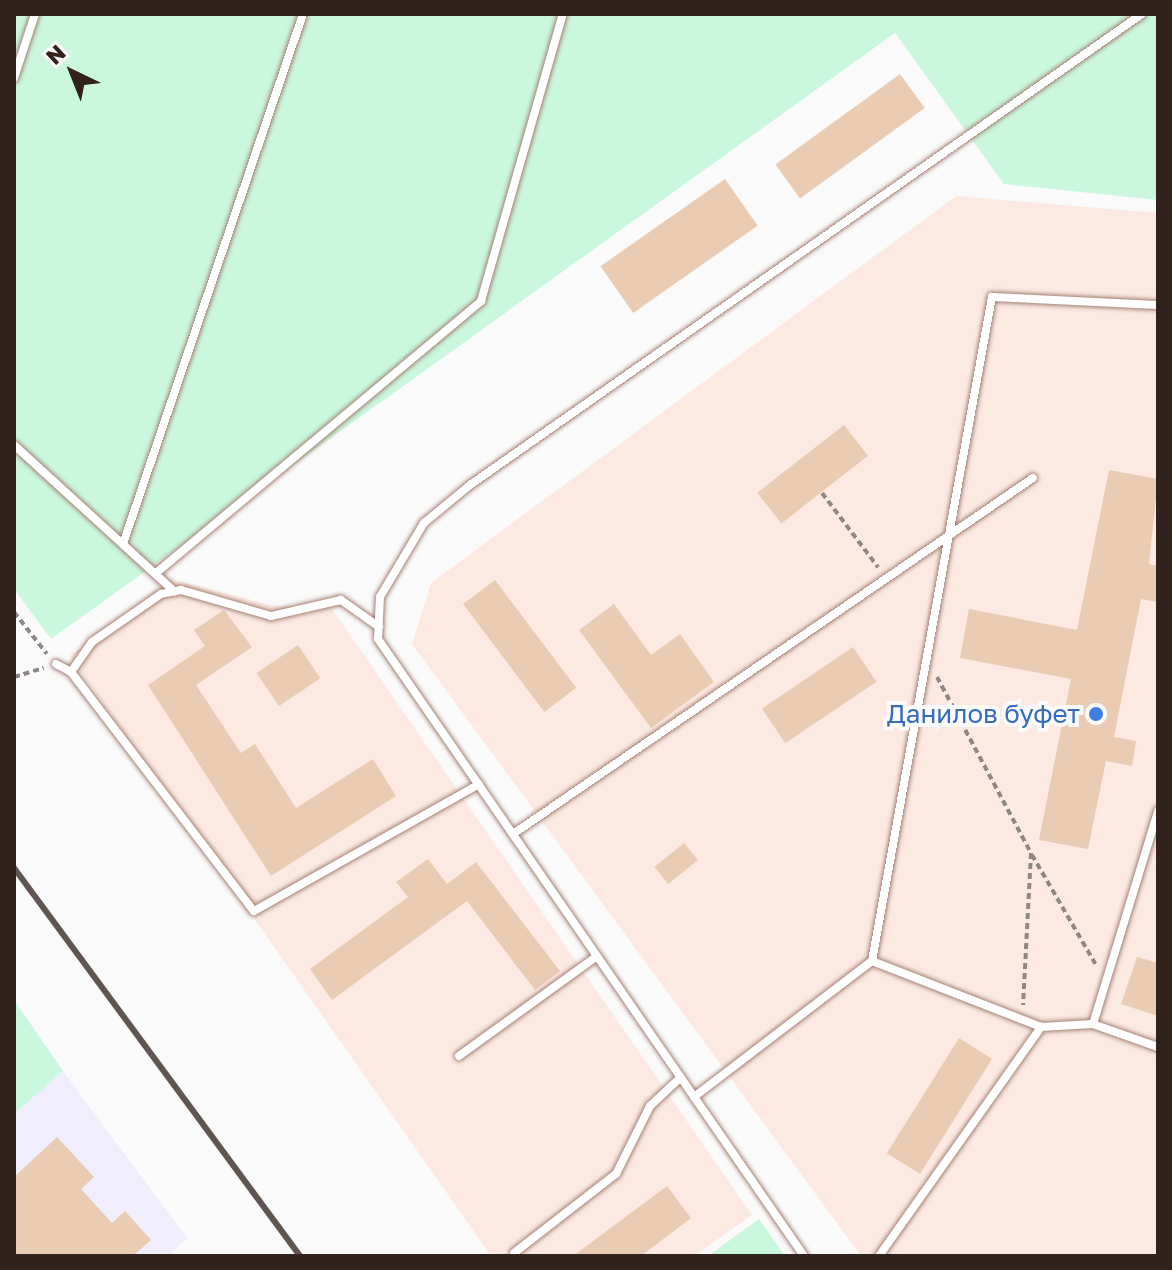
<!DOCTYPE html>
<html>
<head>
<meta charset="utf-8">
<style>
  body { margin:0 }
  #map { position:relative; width:1172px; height:1270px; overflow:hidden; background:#fafafa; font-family:"Golos Text",sans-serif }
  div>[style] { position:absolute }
  .commercial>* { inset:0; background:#f0eefc }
  .built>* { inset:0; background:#fce9e2 }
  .green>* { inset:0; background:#caf7de }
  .building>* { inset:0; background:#e9ccb3; transform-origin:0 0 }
  .path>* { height:4px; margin-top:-2px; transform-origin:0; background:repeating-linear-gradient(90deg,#8f8784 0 6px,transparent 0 10px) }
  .roads { filter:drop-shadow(0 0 2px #a48174) drop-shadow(0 0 2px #a48174) }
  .lane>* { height:8px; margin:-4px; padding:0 4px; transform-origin:4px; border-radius:4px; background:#fff }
  .rail>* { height:6px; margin:-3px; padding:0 3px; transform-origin:3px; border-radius:3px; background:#605551 }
  .dots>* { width:22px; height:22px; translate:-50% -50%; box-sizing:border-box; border:4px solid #fafafa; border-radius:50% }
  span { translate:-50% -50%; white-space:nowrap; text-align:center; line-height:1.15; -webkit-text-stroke:8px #fafafa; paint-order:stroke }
  .shop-label { font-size:26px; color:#366cbe }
  .right { translate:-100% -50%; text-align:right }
  .frame { position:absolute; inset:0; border:16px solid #31221d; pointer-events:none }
  .north { position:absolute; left:32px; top:32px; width:80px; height:80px; -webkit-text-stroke:6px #fafafa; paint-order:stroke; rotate:317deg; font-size:22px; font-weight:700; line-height:32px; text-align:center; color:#31221d }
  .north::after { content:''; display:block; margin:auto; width:28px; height:36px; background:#31221d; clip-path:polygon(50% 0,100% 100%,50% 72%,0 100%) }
</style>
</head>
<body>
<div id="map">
  <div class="commercial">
    <i style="clip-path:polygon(63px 1071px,187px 1238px,168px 1256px,14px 1256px,14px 1114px)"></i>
  </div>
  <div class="built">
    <i style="clip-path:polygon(956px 196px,1158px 213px,1158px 1256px,861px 1256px,412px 644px,431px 583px)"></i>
    <i style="clip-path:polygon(171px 579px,274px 606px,330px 606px,752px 1215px,694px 1256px,491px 1256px,70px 656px)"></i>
  </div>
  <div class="green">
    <i style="clip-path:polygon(14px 14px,1158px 14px,1158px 200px,1004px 184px,895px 33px,51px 639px,14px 589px)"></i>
    <i style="clip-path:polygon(14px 1000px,63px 1071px,14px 1114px)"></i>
    <i style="clip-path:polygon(759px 1219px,785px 1256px,708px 1256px)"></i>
  </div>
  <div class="building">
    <i style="left:900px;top:74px;width:42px;height:154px;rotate:54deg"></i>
    <i style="left:725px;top:179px;width:57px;height:152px;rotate:55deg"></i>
    <i style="left:844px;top:425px;width:39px;height:110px;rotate:52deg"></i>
    <i style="clip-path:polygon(1109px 470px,1158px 479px,1149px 564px,1158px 566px,1158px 602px,1141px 599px,1114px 737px,1136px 741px,1132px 766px,1106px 761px,1088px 849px,1039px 840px,1071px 679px,960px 658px,969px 609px,1077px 630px)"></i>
    <i style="left:495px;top:580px;width:135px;height:40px;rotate:53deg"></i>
    <i style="clip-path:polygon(614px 604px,651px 655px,680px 634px,714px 682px,651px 728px,579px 630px)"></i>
    <i style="clip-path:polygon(224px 610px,252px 647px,196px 685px,241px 753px,255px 744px,296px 808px,373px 759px,396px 796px,271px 876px,148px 685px,205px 646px,194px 630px)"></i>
    <i style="left:298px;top:645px;width:40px;height:50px;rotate:56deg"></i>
    <i style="left:853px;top:647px;width:42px;height:110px;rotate:56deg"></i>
    <i style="left:684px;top:843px;width:22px;height:38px;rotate:51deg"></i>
    <i style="clip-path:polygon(428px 859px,447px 884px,476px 862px,560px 971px,535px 990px,467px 901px,332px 1000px,310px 969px,408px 897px,396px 882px)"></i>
    <i style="clip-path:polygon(1137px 957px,1158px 963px,1158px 1016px,1121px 1004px)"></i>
    <i style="left:959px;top:1038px;width:39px;height:136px;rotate:32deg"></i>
    <i style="clip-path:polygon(57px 1137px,94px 1177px,81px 1189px,112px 1223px,125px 1211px,151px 1240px,133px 1256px,14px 1256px,14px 1177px)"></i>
    <i style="clip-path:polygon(667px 1186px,691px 1218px,641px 1256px,573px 1256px)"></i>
  </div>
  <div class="path">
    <i style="left:822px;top:493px;width:93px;rotate:52.9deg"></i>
    <i style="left:14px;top:612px;width:53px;rotate:51.8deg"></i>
    <i style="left:14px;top:677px;width:31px;rotate:-17deg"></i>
    <i style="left:937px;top:677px;width:200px;rotate:61.9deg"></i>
    <i style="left:1031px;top:853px;width:152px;rotate:93deg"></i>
    <i style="left:1032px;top:855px;width:127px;rotate:59.8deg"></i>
  </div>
  <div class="roads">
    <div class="lane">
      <i style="left:14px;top:78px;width:67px;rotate:-71.8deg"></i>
      <i style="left:14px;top:445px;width:217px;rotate:42.4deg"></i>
      <i style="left:124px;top:541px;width:557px;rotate:-71.24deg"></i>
      <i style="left:156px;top:573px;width:424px;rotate:-39.9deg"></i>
      <i style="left:481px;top:301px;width:298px;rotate:-74.1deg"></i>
      <i style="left:379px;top:627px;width:47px;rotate:-144.6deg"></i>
      <i style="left:341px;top:600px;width:72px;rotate:167.1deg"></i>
      <i style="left:271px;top:616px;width:94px;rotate:-163.9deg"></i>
      <i style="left:181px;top:590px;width:20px;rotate:169deg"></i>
      <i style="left:161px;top:594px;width:84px;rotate:145.2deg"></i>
      <i style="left:92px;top:642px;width:37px;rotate:125deg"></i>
      <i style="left:71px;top:672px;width:301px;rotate:52.6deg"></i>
      <i style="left:254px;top:911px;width:258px;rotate:-29.4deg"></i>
      <i style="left:56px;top:664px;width:17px;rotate:28deg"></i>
      <i style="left:513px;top:834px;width:630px;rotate:-34.4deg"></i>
      <i style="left:872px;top:961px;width:675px;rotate:-79.76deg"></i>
      <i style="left:992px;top:297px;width:166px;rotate:2.8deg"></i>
      <i style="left:1093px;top:1024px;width:69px;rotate:19.5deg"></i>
      <i style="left:459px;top:1056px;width:170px;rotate:-35.9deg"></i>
      <i style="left:694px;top:1097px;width:224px;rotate:-37.4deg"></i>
      <i style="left:872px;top:961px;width:181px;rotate:21.3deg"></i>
      <i style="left:1041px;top:1027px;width:52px;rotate:-3.3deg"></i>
      <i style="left:1093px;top:1024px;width:223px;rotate:-73deg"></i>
      <i style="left:514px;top:1253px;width:129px;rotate:-37.8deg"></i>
      <i style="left:616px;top:1174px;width:76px;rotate:-63.4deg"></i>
      <i style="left:650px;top:1106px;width:42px;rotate:-43.1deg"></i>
      <i style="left:804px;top:1256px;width:750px;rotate:-124.62deg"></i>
      <i style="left:378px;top:639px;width:42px;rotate:-87.3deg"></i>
      <i style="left:380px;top:597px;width:86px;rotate:-59.3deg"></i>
      <i style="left:424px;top:523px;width:60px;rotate:-39.6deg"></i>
      <i style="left:470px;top:485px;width:821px;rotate:-35.03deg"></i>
      <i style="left:879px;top:1256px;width:281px;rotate:-54.7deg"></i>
    </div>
  </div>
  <div class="rail">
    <i style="left:14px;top:868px;width:482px;rotate:53.6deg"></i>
  </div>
  <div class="dots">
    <i style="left:1096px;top:714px;background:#3f7fe0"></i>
  </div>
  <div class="shop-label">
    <span class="right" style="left:1080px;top:714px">Данилов буфет</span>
  </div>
  <div class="frame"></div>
  <div class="north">N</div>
</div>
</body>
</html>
